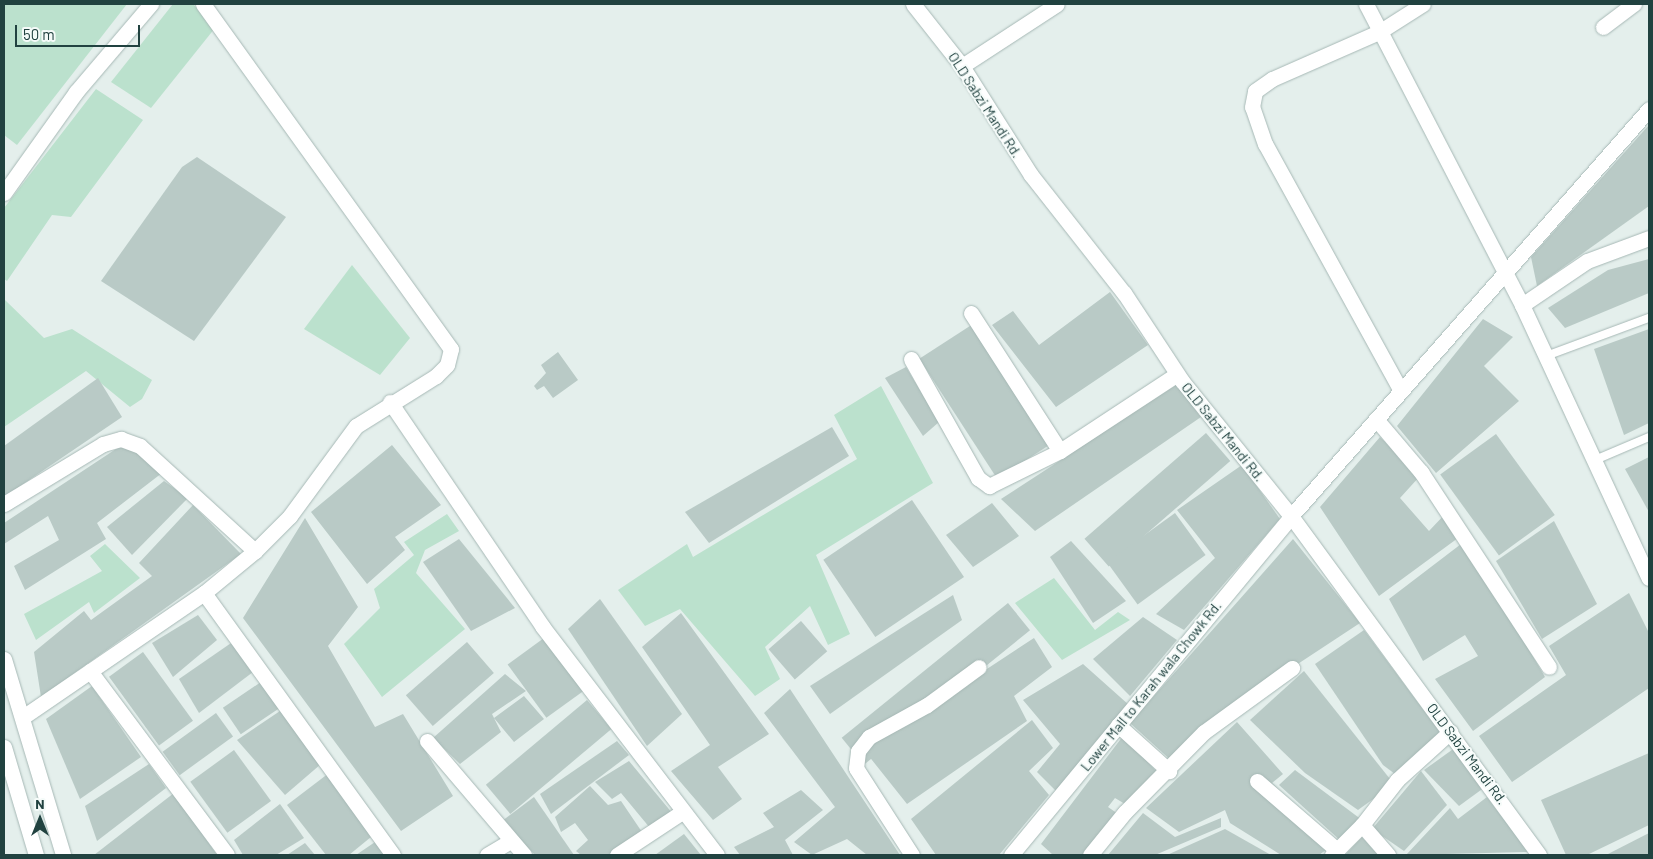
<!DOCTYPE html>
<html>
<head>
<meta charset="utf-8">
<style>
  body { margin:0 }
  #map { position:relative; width:1653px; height:859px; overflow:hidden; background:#e4efec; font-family:Barlow,sans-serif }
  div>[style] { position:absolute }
  .green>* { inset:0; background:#bbe1cd }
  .building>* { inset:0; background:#b9cac6; transform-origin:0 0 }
  .roads { filter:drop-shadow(0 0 1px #a6b8b5) drop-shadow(0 0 1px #a6b8b5) }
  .lane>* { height:8px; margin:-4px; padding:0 4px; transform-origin:4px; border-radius:4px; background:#fff }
  .street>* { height:15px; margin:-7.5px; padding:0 7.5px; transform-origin:7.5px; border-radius:7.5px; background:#fff }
  .secondary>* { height:15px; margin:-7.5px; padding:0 7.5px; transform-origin:7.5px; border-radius:7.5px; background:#fff }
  span { translate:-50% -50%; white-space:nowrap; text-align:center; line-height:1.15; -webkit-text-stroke:4px #f5fbf9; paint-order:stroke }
  .street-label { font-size:14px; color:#214240 }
  .frame { position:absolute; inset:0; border:5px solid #214240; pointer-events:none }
  .north { position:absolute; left:15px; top:794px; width:50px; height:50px; -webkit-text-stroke:4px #f5fbf9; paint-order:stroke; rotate:0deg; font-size:14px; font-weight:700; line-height:20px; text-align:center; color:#214240 }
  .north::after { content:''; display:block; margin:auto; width:18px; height:22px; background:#214240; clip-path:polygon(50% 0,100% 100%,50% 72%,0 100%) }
  .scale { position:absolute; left:15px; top:25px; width:125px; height:22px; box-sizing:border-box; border:2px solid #214240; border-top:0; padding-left:6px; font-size:15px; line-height:18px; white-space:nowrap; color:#214240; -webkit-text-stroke:4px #f5fbf9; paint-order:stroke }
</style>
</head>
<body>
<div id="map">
  <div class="green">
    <i style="clip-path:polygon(4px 4px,127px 4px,17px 145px,4px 135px)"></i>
    <i style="clip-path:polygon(173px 4px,193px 4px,215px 28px,151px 108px,111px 82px)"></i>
    <i style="clip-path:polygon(96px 89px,143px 120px,71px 217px,52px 215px,7px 281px,4px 279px,4px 208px)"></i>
    <i style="clip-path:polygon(352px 265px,410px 338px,380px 375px,304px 329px)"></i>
    <i style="clip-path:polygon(4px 299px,44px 338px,72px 329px,152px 380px,142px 399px,130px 407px,86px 371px,4px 427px)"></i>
    <i style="clip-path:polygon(881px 386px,933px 483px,816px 555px,850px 634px,828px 645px,810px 606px,765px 647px,780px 679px,755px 696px,680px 609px,645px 626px,618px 590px,687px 544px,693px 557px,857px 459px,834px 415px)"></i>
    <i style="clip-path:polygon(447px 514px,459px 531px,425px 550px,416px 573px,465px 629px,382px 697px,344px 644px,380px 608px,374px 589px,414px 555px,404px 542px)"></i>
    <i style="clip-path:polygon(105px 544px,140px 578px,94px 613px,89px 602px,36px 640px,24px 614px,102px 571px,90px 556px)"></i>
    <i style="clip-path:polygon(1054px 578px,1095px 630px,1118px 612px,1130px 620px,1062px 660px,1015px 603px)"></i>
  </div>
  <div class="building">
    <i style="clip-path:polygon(1649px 125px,1649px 206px,1537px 286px,1531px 257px)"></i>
    <i style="clip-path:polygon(197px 157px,286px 217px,194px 341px,101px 281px,182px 167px)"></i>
    <i style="clip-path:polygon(1649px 259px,1649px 293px,1565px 328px,1548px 308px,1608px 270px)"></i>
    <i style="clip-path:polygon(1110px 292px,1148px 345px,1056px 407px,992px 325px,1013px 311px,1039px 345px)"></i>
    <i style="clip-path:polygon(1483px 319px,1513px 337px,1484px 366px,1519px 401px,1436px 473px,1397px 426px)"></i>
    <i style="left:973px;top:324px;width:143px;height:64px;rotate:57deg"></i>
    <i style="clip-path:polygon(1649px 329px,1649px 423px,1624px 435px,1594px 349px)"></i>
    <i style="clip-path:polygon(558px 352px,578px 380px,553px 398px,544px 386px,537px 390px,534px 386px,546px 373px,541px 365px)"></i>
    <i style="clip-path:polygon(906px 367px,939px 422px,923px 436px,885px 378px)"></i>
    <i style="clip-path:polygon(98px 378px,122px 417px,4px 497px,4px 446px)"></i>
    <i style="clip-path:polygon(1176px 385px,1201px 417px,1035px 531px,1001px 499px)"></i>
    <i style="clip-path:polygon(832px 427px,849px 456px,709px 543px,685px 512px)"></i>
    <i style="left:1206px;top:433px;width:37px;height:161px;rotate:49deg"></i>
    <i style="left:1496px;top:434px;width:100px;height:69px;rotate:54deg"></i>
    <i style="clip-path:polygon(1380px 437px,1420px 476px,1400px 498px,1429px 531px,1446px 513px,1458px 538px,1379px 596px,1320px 507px)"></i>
    <i style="clip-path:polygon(125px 443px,162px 473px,97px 523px,106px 539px,25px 590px,14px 566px,59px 540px,48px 516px,4px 544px,4px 523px)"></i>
    <i style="clip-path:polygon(392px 445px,441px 505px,395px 537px,405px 550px,367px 584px,311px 512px)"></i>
    <i style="clip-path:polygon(1649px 457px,1649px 512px,1625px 469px)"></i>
    <i style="clip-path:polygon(1242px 465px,1280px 519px,1184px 630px,1156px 614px,1215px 558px,1177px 510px)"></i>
    <i style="clip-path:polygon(164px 481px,188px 498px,132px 555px,107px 527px)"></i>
    <i style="left:912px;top:500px;width:93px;height:107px;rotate:56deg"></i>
    <i style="clip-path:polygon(992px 503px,1019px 536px,973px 567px,946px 535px)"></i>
    <i style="clip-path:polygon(193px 505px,241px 554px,41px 697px,34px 652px,84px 611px,91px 620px,152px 576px,139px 563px)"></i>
    <i style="left:1175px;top:513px;width:52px;height:84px;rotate:54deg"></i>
    <i style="clip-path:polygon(305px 518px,358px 607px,328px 646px,375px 727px,403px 714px,453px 796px,401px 831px,243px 618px)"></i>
    <i style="clip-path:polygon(1554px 521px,1597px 604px,1542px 639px,1496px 561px)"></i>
    <i style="clip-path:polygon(459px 539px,515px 608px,471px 631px,423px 562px)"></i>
    <i style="clip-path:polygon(1293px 539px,1360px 623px,1278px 677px,1175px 764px,1130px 723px)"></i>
    <i style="clip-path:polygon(1071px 541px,1126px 601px,1093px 623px,1050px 557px)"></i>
    <i style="clip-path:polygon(1465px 541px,1545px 677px,1473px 731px,1435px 679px,1478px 656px,1465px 635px,1423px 661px,1389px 599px)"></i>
    <i style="clip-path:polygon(1629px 593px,1649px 633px,1649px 688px,1512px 782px,1479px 736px,1566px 675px,1549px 646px)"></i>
    <i style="clip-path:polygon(953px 595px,962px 620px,830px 714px,810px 686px)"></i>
    <i style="clip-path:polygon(600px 599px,682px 714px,647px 746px,568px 629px)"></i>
    <i style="left:1008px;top:603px;width:35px;height:214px;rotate:51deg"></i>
    <i style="clip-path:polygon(681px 613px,769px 734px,718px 767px,742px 799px,713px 820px,671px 771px,710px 745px,642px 647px)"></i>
    <i style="clip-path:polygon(198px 615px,217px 640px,173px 677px,152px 643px)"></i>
    <i style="clip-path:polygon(1143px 617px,1177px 640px,1130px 696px,1093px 659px)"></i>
    <i style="left:801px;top:621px;width:40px;height:43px;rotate:49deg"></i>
    <i style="clip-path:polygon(1364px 630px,1445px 739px,1399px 777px,1383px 765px,1315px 664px)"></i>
    <i style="left:544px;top:638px;width:66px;height:45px;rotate:54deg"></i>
    <i style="clip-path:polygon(1034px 638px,1052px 667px,1014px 696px,1027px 721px,907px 804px,864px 750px)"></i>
    <i style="clip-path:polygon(234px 641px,253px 672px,199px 713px,179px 679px)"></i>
    <i style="left:467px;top:642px;width:41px;height:81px;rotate:49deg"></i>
    <i style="left:143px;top:652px;width:85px;height:42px;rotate:54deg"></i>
    <i style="clip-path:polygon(1083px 664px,1129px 705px,1056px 791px,1037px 772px,1060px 744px,1023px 700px)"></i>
    <i style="clip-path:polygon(1304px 671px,1394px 784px,1358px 810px,1305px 773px,1250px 720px)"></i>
    <i style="clip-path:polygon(505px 674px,526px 691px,492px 714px,494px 718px,524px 696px,544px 719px,514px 742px,494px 718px,501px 732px,460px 764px,433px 738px)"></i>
    <i style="left:261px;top:682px;width:32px;height:46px;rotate:56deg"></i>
    <i style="clip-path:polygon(92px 686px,141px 757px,80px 799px,46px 719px)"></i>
    <i style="clip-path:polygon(790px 689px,900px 855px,867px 855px,847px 839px,812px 855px,794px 842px,835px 807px,764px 713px)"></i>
    <i style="left:587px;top:700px;width:38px;height:132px;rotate:50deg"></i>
    <i style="clip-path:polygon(283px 709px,321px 764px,285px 795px,237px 740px)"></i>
    <i style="left:216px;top:713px;width:29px;height:66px;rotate:54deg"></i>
    <i style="clip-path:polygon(1032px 720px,1053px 748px,1029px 771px,1049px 795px,999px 855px,936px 855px,911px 819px)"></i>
    <i style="clip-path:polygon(1237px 722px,1283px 774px,1272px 783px,1334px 844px,1319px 855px,1281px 855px,1230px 823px,1225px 810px,1179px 832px,1146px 808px)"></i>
    <i style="clip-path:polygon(1123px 736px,1160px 775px,1135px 810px,1115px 798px,1108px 807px,1127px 820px,1097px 855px,1053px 855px,1041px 844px)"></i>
    <i style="clip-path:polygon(617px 741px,629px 755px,551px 814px,540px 794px)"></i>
    <i style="clip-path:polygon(1456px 747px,1485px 787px,1459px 806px,1424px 770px)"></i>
    <i style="left:234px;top:750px;width:63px;height:54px;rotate:54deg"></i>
    <i style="clip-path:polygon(1649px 753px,1649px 825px,1587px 855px,1566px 855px,1541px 800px)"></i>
    <i style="clip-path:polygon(629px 761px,673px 814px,650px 828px,621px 793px,612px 799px,595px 782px)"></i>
    <i style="clip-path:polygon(149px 764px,166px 788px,97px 841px,85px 806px)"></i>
    <i style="clip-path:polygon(1295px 770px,1362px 820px,1342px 842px,1279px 785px)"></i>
    <i style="clip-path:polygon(1421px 771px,1447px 805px,1404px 851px,1372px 829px)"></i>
    <i style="clip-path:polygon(329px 773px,371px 837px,349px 855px,326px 855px,287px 805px)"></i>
    <i style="clip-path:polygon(590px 786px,608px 805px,621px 801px,642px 832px,608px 855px,581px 855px,576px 851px,588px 840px,575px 823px,561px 832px,555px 817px)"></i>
    <i style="clip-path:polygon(801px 790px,823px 810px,785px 840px,793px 855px,740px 855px,734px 847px,774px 827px,763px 813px)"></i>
    <i style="clip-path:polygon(174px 793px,217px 855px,94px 855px)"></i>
    <i style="clip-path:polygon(534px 797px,574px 855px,535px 855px,502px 821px)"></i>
    <i style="clip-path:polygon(1487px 797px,1528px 852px,1406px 855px,1450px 808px,1458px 819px)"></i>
    <i style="clip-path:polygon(280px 804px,304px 838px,276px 855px,243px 855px,234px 840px)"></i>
    <i style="clip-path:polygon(1143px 813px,1175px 837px,1221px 818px,1221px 827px,1155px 855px,1108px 855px)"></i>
    <i style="clip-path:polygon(1225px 829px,1271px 855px,1167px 855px)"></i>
    <i style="clip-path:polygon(1649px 833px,1649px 855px,1606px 855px)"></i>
    <i style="clip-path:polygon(684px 834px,701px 855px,655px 855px)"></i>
    <i style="clip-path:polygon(1362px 837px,1378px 855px,1345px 855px)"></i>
    <i style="clip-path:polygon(378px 840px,389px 855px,356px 855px)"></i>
    <i style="clip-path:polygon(305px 843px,315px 855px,287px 855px)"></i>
  </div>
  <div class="roads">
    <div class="lane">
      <i style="left:1546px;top:356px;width:110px;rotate:-20.3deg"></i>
      <i style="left:1595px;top:460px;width:59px;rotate:-23.1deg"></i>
    </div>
    <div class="street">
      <i style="left:203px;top:4px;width:425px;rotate:54.3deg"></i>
      <i style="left:451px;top:349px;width:16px;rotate:104deg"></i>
      <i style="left:447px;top:365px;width:16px;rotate:135deg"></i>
      <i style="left:436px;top:376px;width:94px;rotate:148deg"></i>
      <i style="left:356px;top:426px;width:112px;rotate:126.3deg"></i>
      <i style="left:290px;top:516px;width:49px;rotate:135deg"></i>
      <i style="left:913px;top:4px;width:79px;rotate:51.7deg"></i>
      <i style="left:962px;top:66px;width:129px;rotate:57.7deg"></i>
      <i style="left:1031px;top:175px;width:150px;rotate:51.8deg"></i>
      <i style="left:1124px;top:293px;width:105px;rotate:56.6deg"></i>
      <i style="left:1182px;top:381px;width:174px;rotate:51.1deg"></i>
      <i style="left:1291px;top:516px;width:420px;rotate:53.8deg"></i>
      <i style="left:1366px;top:4px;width:339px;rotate:62.6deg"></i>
      <i style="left:1522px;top:305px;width:301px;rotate:65.1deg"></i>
      <i style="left:1603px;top:27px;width:39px;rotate:-37deg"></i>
      <i style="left:962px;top:66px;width:113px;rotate:-33.1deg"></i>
      <i style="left:4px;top:193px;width:124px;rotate:-54.5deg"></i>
      <i style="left:76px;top:92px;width:116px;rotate:-49.6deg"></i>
      <i style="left:1522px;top:305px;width:78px;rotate:-34.1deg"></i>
      <i style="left:1587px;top:261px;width:66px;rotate:-20.4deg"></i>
      <i style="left:971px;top:313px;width:164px;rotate:57.2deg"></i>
      <i style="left:911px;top:359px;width:137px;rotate:60.6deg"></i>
      <i style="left:978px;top:478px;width:14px;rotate:36deg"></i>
      <i style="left:989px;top:486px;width:79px;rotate:-26.2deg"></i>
      <i style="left:1060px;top:451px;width:140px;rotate:-33.3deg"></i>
      <i style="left:1401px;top:391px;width:282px;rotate:-118.8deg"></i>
      <i style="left:1265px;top:144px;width:39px;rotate:-109deg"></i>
      <i style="left:1252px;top:107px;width:16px;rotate:-79deg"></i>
      <i style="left:1255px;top:91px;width:21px;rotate:-35deg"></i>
      <i style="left:1272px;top:79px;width:117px;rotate:-23.7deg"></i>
      <i style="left:1379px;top:32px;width:52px;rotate:-32.5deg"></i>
      <i style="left:390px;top:402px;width:271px;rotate:55.8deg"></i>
      <i style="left:542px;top:626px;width:288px;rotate:52.6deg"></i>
      <i style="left:1376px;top:419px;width:70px;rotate:49.7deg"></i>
      <i style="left:1421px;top:472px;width:233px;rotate:56.7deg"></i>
      <i style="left:4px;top:504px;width:116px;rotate:-31.2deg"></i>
      <i style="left:103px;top:444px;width:19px;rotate:-16deg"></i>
      <i style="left:121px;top:439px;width:20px;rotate:20deg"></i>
      <i style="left:140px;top:446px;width:156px;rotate:42.4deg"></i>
      <i style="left:255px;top:551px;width:66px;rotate:140.5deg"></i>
      <i style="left:204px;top:593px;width:219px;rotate:145.6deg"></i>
      <i style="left:204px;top:593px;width:323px;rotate:54.2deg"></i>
      <i style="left:90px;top:671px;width:229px;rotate:53.3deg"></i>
      <i style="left:1118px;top:725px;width:69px;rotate:42deg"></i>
      <i style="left:427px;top:741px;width:150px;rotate:49.6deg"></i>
      <i style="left:1257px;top:781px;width:106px;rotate:40.8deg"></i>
      <i style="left:1362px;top:825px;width:57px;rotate:-52.1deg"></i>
      <i style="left:1397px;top:780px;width:72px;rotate:-42.2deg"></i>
      <i style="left:487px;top:855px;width:27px;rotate:-31deg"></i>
      <i style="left:617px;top:855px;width:78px;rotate:-33.5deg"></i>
      <i style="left:912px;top:855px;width:103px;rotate:-122.8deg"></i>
      <i style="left:856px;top:768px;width:17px;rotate:-83deg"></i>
      <i style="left:858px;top:751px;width:18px;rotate:-52deg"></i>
      <i style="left:869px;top:737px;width:66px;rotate:-28.9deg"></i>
      <i style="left:927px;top:705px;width:64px;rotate:-36.2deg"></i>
      <i style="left:1090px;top:855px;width:55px;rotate:-50.9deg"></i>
      <i style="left:1125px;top:812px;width:112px;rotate:-45.4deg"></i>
      <i style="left:1204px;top:732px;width:109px;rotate:-36deg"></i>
      <i style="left:1332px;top:855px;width:42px;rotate:-45deg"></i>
      <i style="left:1362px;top:825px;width:40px;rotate:49deg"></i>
    </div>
    <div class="secondary">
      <i style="left:4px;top:659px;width:205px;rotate:73.2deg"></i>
      <i style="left:4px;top:747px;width:113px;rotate:73.5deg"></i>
      <i style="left:1011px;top:855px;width:440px;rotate:-50.4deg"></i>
      <i style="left:1291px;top:516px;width:542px;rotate:-48.66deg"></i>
    </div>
  </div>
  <div class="street-label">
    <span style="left:985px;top:105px;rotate:57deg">OLD Sabzi Mandi Rd.</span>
    <span style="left:1223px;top:432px;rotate:51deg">OLD Sabzi Mandi Rd.</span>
    <span style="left:1151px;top:686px;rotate:-51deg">Lower Mall to Karah wala Chowk Rd.</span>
    <span style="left:1467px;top:754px;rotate:53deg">OLD Sabzi Mandi Rd.</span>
  </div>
  <div class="frame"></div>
  <div class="north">N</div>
  <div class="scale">50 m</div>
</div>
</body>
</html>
